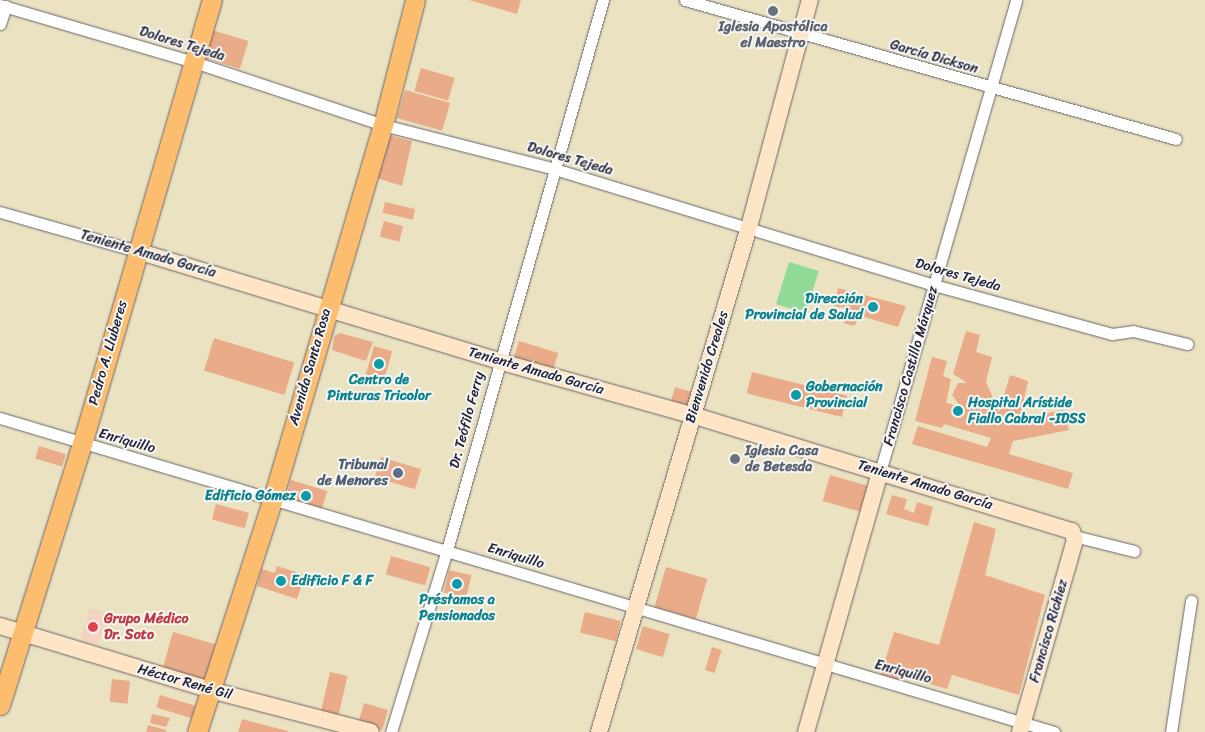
<!DOCTYPE html>
<html>
<head>
<meta charset="utf-8">
<style>
  body { margin:0 }
  #map { position:relative; width:1205px; height:732px; overflow:hidden; background:#ebe2c2; font-family:Sriracha,sans-serif }
  div>[style] { position:absolute }
  .built>* { inset:0; background:#f4d3c1; transform-origin:0 0 }
  .green>* { inset:0; background:#90da96; transform-origin:0 0 }
  .building>* { inset:0; background:#e9ab88; transform-origin:0 0 }
  .roads { filter:drop-shadow(0 0 1px #68656a) drop-shadow(0 0 1px #68656a) }
  .street>* { height:11px; margin:-5.5px; padding:0 5.5px; transform-origin:5.5px; border-radius:5.5px; background:#fff }
  .secondary>* { height:16px; margin:-8px; padding:0 8px; transform-origin:8px; border-radius:8px; background:#fee5c5 }
  .primary>* { height:19px; margin:-9.5px; padding:0 9.5px; transform-origin:9.5px; border-radius:9.5px; background:#fcbd6f }
  .dots>* { width:14px; height:14px; translate:-50% -50%; box-sizing:border-box; border:2px solid #f6f6f2; border-radius:50% }
  span { translate:-50% -50%; white-space:nowrap; text-align:center; line-height:1.15; -webkit-text-stroke:4px #f6f6f2; paint-order:stroke }
  .worship-label { font-size:14px; color:#5b616d; font-weight:700 }
  .left { translate:0 -50%; text-align:left }
  .street-label { font-size:14px; color:#22223b }
  .culture-label { font-size:14px; color:#0d838f; font-weight:700 }
  .right { translate:-100% -50%; text-align:right }
  .service-label { font-size:14px; color:#4e5e75; font-weight:700 }
  .health-label { font-size:14px; color:#be3a42; font-weight:700 }
</style>
</head>
<body>
<div id="map">
  <div class="built">
    <i style="left:90px;top:608px;width:18px;height:34px;rotate:16deg"></i>
  </div>
  <div class="green">
    <i style="left:789px;top:262px;width:31px;height:44px;rotate:17deg"></i>
  </div>
  <div class="building">
    <i style="clip-path:polygon(469px 0,521px 0,517px 14px)"></i>
    <i style="left:212px;top:30px;width:38px;height:29px;rotate:17deg"></i>
    <i style="left:421px;top:68px;width:35px;height:24px;rotate:16deg"></i>
    <i style="left:405px;top:90px;width:47px;height:29px;rotate:16deg"></i>
    <i style="clip-path:polygon(392px 136px,412px 141px,402px 186px,377px 178px,388px 139px)"></i>
    <i style="left:385px;top:202px;width:31px;height:11px;rotate:13deg"></i>
    <i style="left:384px;top:221px;width:20px;height:16px;rotate:15deg"></i>
    <i style="clip-path:polygon(838px 288px,906px 306px,898px 327px,861px 316px,854px 326px,844px 323px,846px 308px,834px 306px)"></i>
    <i style="clip-path:polygon(966px 331px,980px 335px,976px 352px,992px 357px,986px 382px,999px 412px,1010px 375px,1028px 381px,1020px 418px,1063px 410px,1069px 430px,1013px 441px,1009px 454px,1073px 473px,1068px 489px,912px 444px,918px 426px,987px 447px,991px 438px,944px 424px,942px 428px,915px 421px,932px 357px,947px 361px,943px 376px,951px 379px,946px 403px,961px 407px,952px 395px,958px 383px,967px 383px,953px 374px)"></i>
    <i style="clip-path:polygon(340px 333px,373px 342px,366px 361px,332px 350px,334px 336px)"></i>
    <i style="left:214px;top:338px;width:84px;height:34px;rotate:17deg"></i>
    <i style="left:519px;top:341px;width:41px;height:20px;rotate:17deg"></i>
    <i style="left:374px;top:346px;width:19px;height:32px;rotate:16deg"></i>
    <i style="left:752px;top:372px;width:98px;height:22px;rotate:14deg"></i>
    <i style="left:675px;top:387px;width:18px;height:19px;rotate:16deg"></i>
    <i style="left:39px;top:446px;width:28px;height:13px;rotate:17deg"></i>
    <i style="left:381px;top:457px;width:42px;height:21px;rotate:17deg"></i>
    <i style="left:830px;top:475px;width:43px;height:27px;rotate:16deg"></i>
    <i style="left:291px;top:480px;width:38px;height:22px;rotate:17deg"></i>
    <i style="clip-path:polygon(892px 495px,907px 499px,904px 509px,914px 513px,917px 502px,933px 507px,928px 526px,886px 514px)"></i>
    <i style="left:216px;top:504px;width:34px;height:16px;rotate:15deg"></i>
    <i style="clip-path:polygon(974px 522px,996px 529px,985px 575px,1045px 595px,1019px 695px,952px 675px,947px 689px,902px 676px,901px 683px,880px 677px,894px 632px,939px 645px)"></i>
    <i style="left:391px;top:556px;width:41px;height:19px;rotate:16deg"></i>
    <i style="clip-path:polygon(277px 566px,305px 575px,297px 599px,257px 586px,262px 569px,275px 573px)"></i>
    <i style="left:666px;top:567px;width:43px;height:42px;rotate:16deg"></i>
    <i style="left:449px;top:570px;width:23px;height:23px;rotate:13deg"></i>
    <i style="left:585px;top:612px;width:37px;height:21px;rotate:14deg"></i>
    <i style="left:643px;top:626px;width:28px;height:24px;rotate:17deg"></i>
    <i style="left:173px;top:632px;width:44px;height:37px;rotate:16deg"></i>
    <i style="left:712px;top:647px;width:10px;height:24px;rotate:17deg"></i>
    <i style="left:330px;top:672px;width:18px;height:40px;rotate:13deg"></i>
    <i style="left:112px;top:679px;width:18px;height:23px;rotate:6deg"></i>
    <i style="left:160px;top:695px;width:37px;height:13px;rotate:17deg"></i>
    <i style="left:364px;top:703px;width:25px;height:21px;rotate:16deg"></i>
    <i style="clip-path:polygon(152px 714px,170px 718px,166px 727px,150px 723px)"></i>
    <i style="clip-path:polygon(242px 719px,288px 731px,288px 732px,238px 732px)"></i>
    <i style="clip-path:polygon(148px 725px,166px 730px,166px 732px,146px 732px)"></i>
  </div>
  <div class="roads">
    <div class="street">
      <i style="left:685px;top:0;width:510px;rotate:15.81deg"></i>
      <i style="left:0;top:5px;width:202px;rotate:16.4deg"></i>
      <i style="left:194px;top:62px;width:199px;rotate:18.4deg"></i>
      <i style="left:383px;top:125px;width:178px;rotate:14.3deg"></i>
      <i style="left:555px;top:169px;width:396px;rotate:17deg"></i>
      <i style="left:934px;top:285px;width:185px;rotate:15.4deg"></i>
      <i style="left:1112px;top:334px;width:21px;rotate:-8deg"></i>
      <i style="left:1133px;top:331px;width:56px;rotate:13.5deg"></i>
      <i style="left:0;top:24px;width:19px;rotate:-72deg"></i>
      <i style="left:0;top:212px;width:142px;rotate:15.9deg"></i>
      <i style="left:0;top:418px;width:1100px;rotate:16.59deg"></i>
      <i style="left:880px;top:472px;width:491px;rotate:-73.9deg"></i>
      <i style="left:1074px;top:536px;width:62px;rotate:14deg"></i>
      <i style="left:391px;top:732px;width:190px;rotate:-72.9deg"></i>
      <i style="left:447px;top:550px;width:572px;rotate:-74.16deg"></i>
      <i style="left:1171px;top:732px;width:133px;rotate:-81.3deg"></i>
    </div>
    <div class="secondary">
      <i style="left:137px;top:251px;width:377px;rotate:16.9deg"></i>
      <i style="left:498px;top:361px;width:201px;rotate:15.6deg"></i>
      <i style="left:692px;top:415px;width:397px;rotate:17deg"></i>
      <i style="left:1072px;top:531px;width:9px;rotate:72deg"></i>
      <i style="left:1075px;top:540px;width:200px;rotate:106deg"></i>
      <i style="left:0;top:626px;width:220px;rotate:16.9deg"></i>
      <i style="left:210px;top:690px;width:166px;rotate:14.6deg"></i>
      <i style="left:599px;top:732px;width:527px;rotate:-73.46deg"></i>
      <i style="left:749px;top:227px;width:235px;rotate:-75deg"></i>
      <i style="left:806px;top:732px;width:270px;rotate:-74.1deg"></i>
    </div>
    <div class="primary">
      <i style="left:0;top:705px;width:274px;rotate:-72.6deg"></i>
      <i style="left:82px;top:444px;width:463px;rotate:-73.7deg"></i>
      <i style="left:197px;top:732px;width:246px;rotate:-72deg"></i>
      <i style="left:273px;top:498px;width:389px;rotate:-73.6deg"></i>
      <i style="left:383px;top:125px;width:129px;rotate:-75.6deg"></i>
    </div>
  </div>
  <div class="dots">
    <i style="left:773px;top:11px;background:#6b7280"></i>
    <i style="left:873px;top:307px;background:#0f9aa8"></i>
    <i style="left:379px;top:364px;background:#0f9aa8"></i>
    <i style="left:796px;top:395px;background:#0f9aa8"></i>
    <i style="left:958px;top:411px;background:#0f9aa8"></i>
    <i style="left:735px;top:459px;background:#6b7280"></i>
    <i style="left:398px;top:473px;background:#5c6f8a"></i>
    <i style="left:306px;top:496px;background:#0f9aa8"></i>
    <i style="left:281px;top:581px;background:#0f9aa8"></i>
    <i style="left:457px;top:584px;background:#0f9aa8"></i>
    <i style="left:93px;top:627px;background:#e0444e"></i>
  </div>
  <div class="worship-label">
    <span style="left:773px;top:35px">Iglesia Apostólica<br>el Maestro</span>
    <span class="left" style="left:745px;top:459px">Iglesia Casa<br>de Betesda</span>
  </div>
  <div class="street-label">
    <span style="left:182px;top:44px;rotate:17deg">Dolores Tejeda</span>
    <span style="left:934px;top:57px;rotate:16deg">García Dickson</span>
    <span style="left:570px;top:159px;rotate:16deg">Dolores Tejeda</span>
    <span style="left:148px;top:254px;rotate:16deg">Teniente Amado García</span>
    <span style="left:958px;top:275px;rotate:16deg">Dolores Tejeda</span>
    <span style="left:108px;top:353px;rotate:-74deg">Pedro A. Lluberes</span>
    <span style="left:911px;top:366px;rotate:-74deg">Francisco Castillo Márquez</span>
    <span style="left:310px;top:367px;rotate:-74deg">Avenida Santa Rosa</span>
    <span style="left:707px;top:367px;rotate:-73deg">Bienvenido Creales</span>
    <span style="left:536px;top:371px;rotate:16deg">Teniente Amado García</span>
    <span style="left:467px;top:420px;rotate:-75deg">Dr. Teófilo Ferry</span>
    <span style="left:127px;top:441px;rotate:16deg">Enriquillo</span>
    <span style="left:925px;top:485px;rotate:17deg">Teniente Amado García</span>
    <span style="left:516px;top:556px;rotate:17deg">Enriquillo</span>
    <span style="left:1049px;top:631px;rotate:-74deg">Francisco Richiez</span>
    <span style="left:903px;top:672px;rotate:15deg">Enriquillo</span>
    <span style="left:185px;top:682px;rotate:16deg">Héctor René Gil</span>
  </div>
  <div class="culture-label">
    <span class="right" style="left:863px;top:307px">Dirección<br>Provincial de Salud</span>
    <span style="left:379px;top:388px">Centro de<br>Pinturas Tricolor</span>
    <span class="left" style="left:806px;top:395px">Gobernación<br>Provincial</span>
    <span class="left" style="left:968px;top:411px">Hospital Arístide<br>Fiallo Cabral -IDSS</span>
    <span class="right" style="left:296px;top:496px">Edificio Gómez</span>
    <span class="left" style="left:291px;top:581px">Edificio F &amp; F</span>
    <span style="left:457px;top:608px">Préstamos a<br>Pensionados</span>
  </div>
  <div class="service-label">
    <span class="right" style="left:388px;top:473px">Tribunal<br>de Menores</span>
  </div>
  <div class="health-label">
    <span class="left" style="left:104px;top:627px">Grupo Médico<br>Dr. Soto</span>
  </div>
</div>
</body>
</html>
